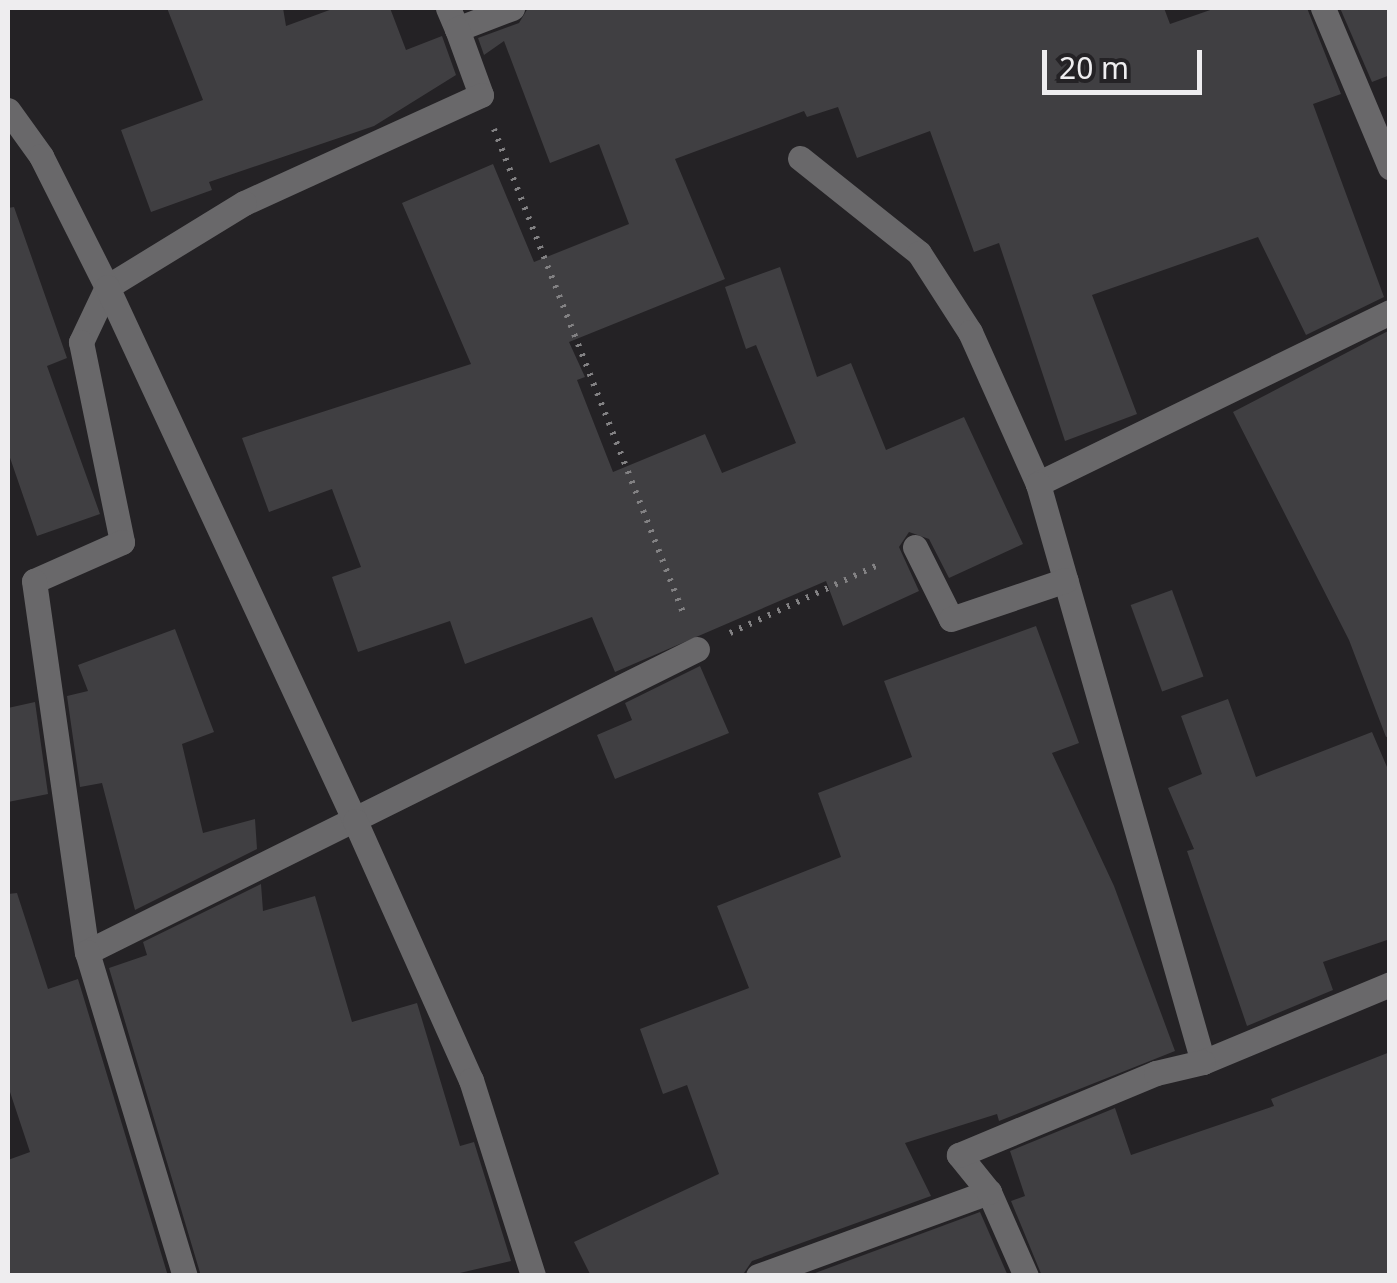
<!DOCTYPE html>
<html>
<head>
<meta charset="utf-8">
<style>
  body { margin:0 }
  #map { position:relative; width:1397px; height:1283px; overflow:hidden; background:#242225; font-family:"Noto Sans",sans-serif }
  div>[style] { position:absolute }
  .building>* { inset:0; background:#403f42; transform-origin:0 0 }
  .path>* { height:6px; margin-top:-3px; transform-origin:0; background:repeating-linear-gradient(90deg,#828183 0 2.5px,transparent 0 10.5px) }
  .minor>* { height:25px; margin:-12.5px; padding:0 12.5px; transform-origin:12.5px; border-radius:12.5px; background:#69686a }
  span { translate:-50% -50%; white-space:nowrap; text-align:center; line-height:1.15; -webkit-text-stroke:10px #242225; paint-order:stroke }
  .frame { position:absolute; inset:0; border:10px solid #eeedef; pointer-events:none }
  .scale { position:absolute; left:1042px; top:50px; width:160px; height:45px; box-sizing:border-box; border:5px solid #eeedef; border-top:0; padding-left:12px; font-size:30px; line-height:35px; white-space:nowrap; color:#eeedef; -webkit-text-stroke:8px #242225; paint-order:stroke }
</style>
</head>
<body>
<div id="map">
  <div class="building">
    <i style="clip-path:polygon(167px 8px,283px 8px,286px 26px,335px 8px,390px 8px,406px 50px,442px 36px,456px 75px,374px 126px,209px 182px,212px 190px,151px 212px,121px 130px,203px 100px)"></i>
    <i style="clip-path:polygon(528px 8px,1164px 8px,1170px 24px,1216px 8px,1307px 8px,1341px 94px,1313px 104px,1384px 297px,1306px 335px,1258px 237px,1092px 295px,1137px 414px,1065px 441px,999px 243px,974px 252px,930px 131px,857px 158px,838px 107px,807px 117px,804px 111px,675px 159px,725px 279px,569px 342px,585px 377px,577px 380px,613px 472px,705px 434px,722px 473px,796px 443px,756px 345px,746px 349px,725px 287px,780px 267px,817px 377px,851px 363px,886px 450px,964px 417px,1023px 544px,949px 578px,929px 539px,909px 532px,899px 547px,919px 591px,843px 626px,826px 581px,615px 672px,592px 617px,465px 664px,450px 621px,358px 652px,332px 577px,361px 567px,332px 489px,269px 512px,242px 438px,471px 364px,402px 203px,493px 164px,534px 262px,629px 224px,599px 144px,550px 163px,504px 41px,484px 55px,478px 38px,519px 23px)"></i>
    <i style="clip-path:polygon(1340px 8px,1390px 8px,1390px 75px,1372px 82px)"></i>
    <i style="clip-path:polygon(14px 207px,67px 358px,47px 366px,100px 514px,37px 536px,8px 452px,8px 208px)"></i>
    <i style="clip-path:polygon(1390px 330px,1390px 736px,1386px 737px,1349px 640px,1233px 412px)"></i>
    <i style="left:1172px;top:590px;width:92px;height:44px;rotate:70deg"></i>
    <i style="clip-path:polygon(1036px 626px,1079px 743px,1052px 753px,1114px 886px,1175px 1051px,999px 1121px,997px 1114px,905px 1143px,931px 1196px,752px 1261px,742px 1276px,591px 1276px,574px 1242px,719px 1174px,687px 1085px,663px 1094px,640px 1029px,749px 988px,717px 906px,841px 857px,818px 793px,912px 757px,884px 681px)"></i>
    <i style="clip-path:polygon(175px 629px,214px 732px,182px 744px,203px 833px,255px 819px,257px 849px,135px 910px,102px 783px,80px 787px,67px 696px,88px 691px,78px 665px)"></i>
    <i style="clip-path:polygon(700px 666px,729px 733px,615px 779px,597px 735px,632px 720px,625px 703px)"></i>
    <i style="clip-path:polygon(1228px 699px,1256px 777px,1372px 732px,1390px 774px,1390px 939px,1323px 962px,1333px 990px,1247px 1026px,1187px 851px,1194px 849px,1168px 788px,1202px 774px,1181px 716px)"></i>
    <i style="clip-path:polygon(35px 702px,48px 794px,8px 802px,8px 708px)"></i>
    <i style="clip-path:polygon(261px 884px,263px 911px,315px 896px,352px 1022px,417px 1003px,460px 1146px,474px 1142px,511px 1261px,447px 1276px,201px 1276px,109px 968px,147px 955px,143px 942px)"></i>
    <i style="clip-path:polygon(17px 893px,48px 989px,78px 979px,168px 1276px,8px 1276px,8px 1160px,30px 1152px,8px 1086px,8px 894px)"></i>
    <i style="clip-path:polygon(1390px 1052px,1390px 1276px,1042px 1276px,1011px 1201px,1025px 1196px,1010px 1151px,1115px 1108px,1131px 1155px,1274px 1106px,1271px 1099px)"></i>
    <i style="clip-path:polygon(980px 1212px,1008px 1276px,807px 1276px)"></i>
  </div>
  <div class="path">
    <i style="left:494px;top:129px;width:522px;rotate:68.65deg"></i>
    <i style="left:730px;top:633px;width:167px;rotate:-24.7deg"></i>
  </div>
  <div class="minor">
    <i style="left:448px;top:8px;width:23px;rotate:67deg"></i>
    <i style="left:457px;top:29px;width:59px;rotate:-20.9deg"></i>
    <i style="left:1323px;top:8px;width:173px;rotate:67.2deg"></i>
    <i style="left:457px;top:29px;width:70px;rotate:70deg"></i>
    <i style="left:481px;top:95px;width:260px;rotate:155.5deg"></i>
    <i style="left:244px;top:203px;width:161px;rotate:148.5deg"></i>
    <i style="left:107px;top:287px;width:61px;rotate:115.3deg"></i>
    <i style="left:81px;top:342px;width:204px;rotate:78.4deg"></i>
    <i style="left:122px;top:542px;width:96px;rotate:156.1deg"></i>
    <i style="left:34px;top:581px;width:375px;rotate:81.9deg"></i>
    <i style="left:87px;top:952px;width:681px;rotate:-26.41deg"></i>
    <i style="left:8px;top:110px;width:57px;rotate:54.3deg"></i>
    <i style="left:41px;top:156px;width:147px;rotate:63.3deg"></i>
    <i style="left:107px;top:287px;width:589px;rotate:65.09deg"></i>
    <i style="left:355px;top:821px;width:284px;rotate:65.9deg"></i>
    <i style="left:471px;top:1080px;width:206px;rotate:72.4deg"></i>
    <i style="left:800px;top:158px;width:152px;rotate:38.6deg"></i>
    <i style="left:919px;top:253px;width:94px;rotate:57.2deg"></i>
    <i style="left:970px;top:332px;width:167px;rotate:65.9deg"></i>
    <i style="left:1390px;top:312px;width:392px;rotate:154deg"></i>
    <i style="left:1038px;top:484px;width:601px;rotate:74.07deg"></i>
    <i style="left:1203px;top:1062px;width:203px;rotate:-22.6deg"></i>
    <i style="left:915px;top:547px;width:80px;rotate:63.4deg"></i>
    <i style="left:951px;top:619px;width:121px;rotate:-18.7deg"></i>
    <i style="left:87px;top:952px;width:338px;rotate:73.2deg"></i>
    <i style="left:758px;top:1276px;width:246px;rotate:-20deg"></i>
    <i style="left:1026px;top:1276px;width:92px;rotate:-113.8deg"></i>
    <i style="left:989px;top:1192px;width:48px;rotate:-129deg"></i>
    <i style="left:959px;top:1155px;width:213px;rotate:-22.6deg"></i>
    <i style="left:1156px;top:1073px;width:48px;rotate:-13.2deg"></i>
  </div>
  <div class="frame"></div>
  <div class="scale">20 m</div>
</div>
</body>
</html>
